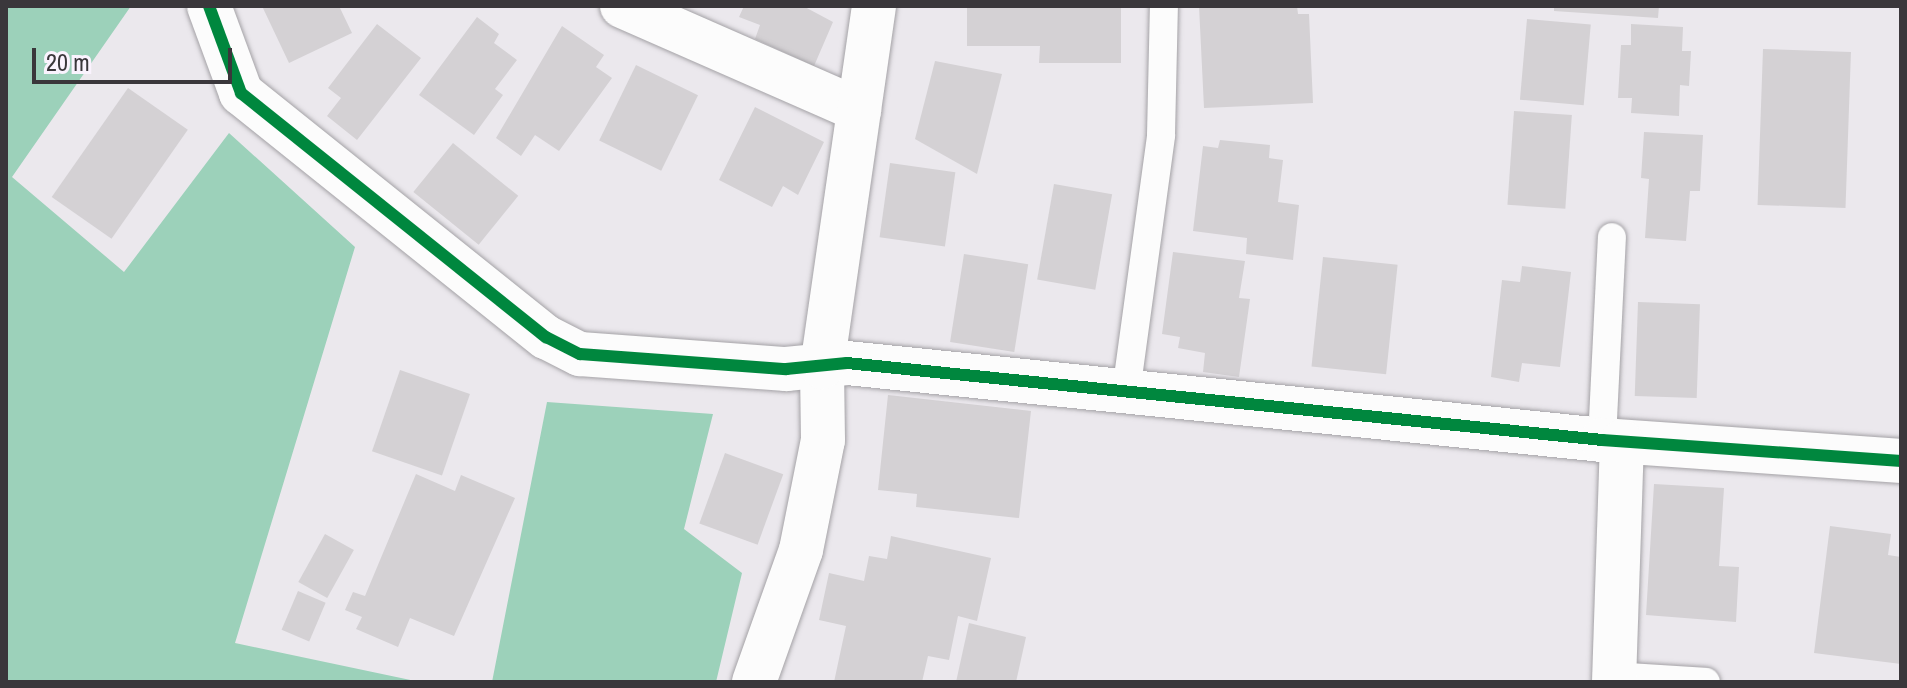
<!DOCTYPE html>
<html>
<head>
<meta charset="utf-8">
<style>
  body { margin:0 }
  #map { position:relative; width:1907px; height:688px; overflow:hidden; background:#ebe8ed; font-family:"Archivo Narrow",sans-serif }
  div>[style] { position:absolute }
  .forest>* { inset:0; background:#9cd1ba }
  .building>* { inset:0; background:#d4d1d4; transform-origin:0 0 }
  .roads { filter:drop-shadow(0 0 2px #a4a2a6) drop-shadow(0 0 2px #a4a2a6) }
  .service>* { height:28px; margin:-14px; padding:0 14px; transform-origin:14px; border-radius:14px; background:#fcfcfc }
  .minor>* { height:44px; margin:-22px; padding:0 22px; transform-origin:22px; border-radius:22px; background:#fcfcfc }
  .cycleway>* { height:12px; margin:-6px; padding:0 6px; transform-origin:6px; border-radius:6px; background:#00873e }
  span { translate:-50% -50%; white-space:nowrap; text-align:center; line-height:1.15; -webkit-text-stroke:6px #faf3fe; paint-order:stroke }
  .frame { position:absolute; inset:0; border:8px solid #3a373b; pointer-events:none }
  .scale { position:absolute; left:32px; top:48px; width:200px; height:36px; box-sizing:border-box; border:4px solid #3a373b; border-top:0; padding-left:10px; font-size:24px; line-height:28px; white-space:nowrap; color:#3a373b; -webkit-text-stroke:6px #faf3fe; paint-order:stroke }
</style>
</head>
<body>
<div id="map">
  <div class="forest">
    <i style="clip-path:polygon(6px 6px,131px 6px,12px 177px,124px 272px,229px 133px,355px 247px,235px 643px,420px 682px,6px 682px)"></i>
    <i style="clip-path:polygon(547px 402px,713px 414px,684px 529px,742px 573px,716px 682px,492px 682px)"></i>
  </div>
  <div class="building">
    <i style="clip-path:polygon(262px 6px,339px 6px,352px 33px,289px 63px)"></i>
    <i style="clip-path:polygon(744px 6px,803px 6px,833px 22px,814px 66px,755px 39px,760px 25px,739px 17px)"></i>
    <i style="clip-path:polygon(967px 6px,1121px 6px,1121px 63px,1039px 63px,1040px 46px,967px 46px)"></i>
    <i style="clip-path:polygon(1199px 6px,1297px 6px,1298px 14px,1309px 14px,1313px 103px,1204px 108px)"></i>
    <i style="clip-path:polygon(1554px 6px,1659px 6px,1658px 18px,1554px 11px)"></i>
    <i style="clip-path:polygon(477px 17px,499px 34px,494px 43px,517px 60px,495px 89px,503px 95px,474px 135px,419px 95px)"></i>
    <i style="left:1527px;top:19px;width:64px;height:81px;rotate:5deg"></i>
    <i style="clip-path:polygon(377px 24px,421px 58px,357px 140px,327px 116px,341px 98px,328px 88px)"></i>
    <i style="clip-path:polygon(1631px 24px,1683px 27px,1682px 51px,1691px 51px,1689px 86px,1680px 85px,1679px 116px,1631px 113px,1632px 98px,1618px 98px,1621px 45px,1631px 45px)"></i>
    <i style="clip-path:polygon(562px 26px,604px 55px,596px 67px,612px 78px,559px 151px,535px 135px,521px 156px,496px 138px)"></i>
    <i style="left:1763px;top:49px;width:88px;height:156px;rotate:2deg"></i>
    <i style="clip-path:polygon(935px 61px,1002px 74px,977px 174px,915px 139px)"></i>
    <i style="left:636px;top:65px;width:69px;height:84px;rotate:26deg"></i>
    <i style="left:128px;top:88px;width:73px;height:133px;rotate:35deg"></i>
    <i style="clip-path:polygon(755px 107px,824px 142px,798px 195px,783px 186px,772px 207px,719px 180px)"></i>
    <i style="left:1514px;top:111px;width:58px;height:94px;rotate:4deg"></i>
    <i style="clip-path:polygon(1644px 132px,1703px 135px,1700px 191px,1690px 191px,1686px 241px,1645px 238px,1649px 179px,1641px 178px)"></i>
    <i style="clip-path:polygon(1220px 140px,1270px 145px,1269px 158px,1283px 160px,1278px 202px,1299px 205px,1293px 260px,1246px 254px,1247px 238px,1193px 231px,1203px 146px,1218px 148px)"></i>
    <i style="left:453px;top:143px;width:84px;height:63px;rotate:39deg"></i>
    <i style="left:890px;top:163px;width:66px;height:75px;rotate:8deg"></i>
    <i style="left:1054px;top:184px;width:59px;height:97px;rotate:10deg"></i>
    <i style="clip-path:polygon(1173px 252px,1245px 261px,1239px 298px,1250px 299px,1239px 377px,1203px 372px,1205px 353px,1178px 348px,1180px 337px,1162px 334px)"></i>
    <i style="left:964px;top:254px;width:65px;height:89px;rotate:9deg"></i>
    <i style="left:1323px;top:257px;width:75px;height:110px;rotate:6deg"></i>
    <i style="clip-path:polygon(1522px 266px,1571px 272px,1560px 367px,1522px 363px,1519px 382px,1491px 377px,1502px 280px,1520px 282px)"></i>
    <i style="left:1638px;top:302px;width:62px;height:94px;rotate:2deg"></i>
    <i style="left:400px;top:370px;width:74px;height:86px;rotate:19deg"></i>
    <i style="clip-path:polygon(888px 395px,1031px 411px,1019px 518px,916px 507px,917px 494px,878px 490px)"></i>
    <i style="left:725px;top:453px;width:62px;height:75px;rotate:20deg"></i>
    <i style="clip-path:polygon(416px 474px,455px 491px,461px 475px,515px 498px,454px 636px,410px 618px,398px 647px,356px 629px,362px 617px,345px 610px,353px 592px,365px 596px)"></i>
    <i style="clip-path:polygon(1654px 484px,1724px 488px,1719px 566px,1739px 567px,1736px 622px,1646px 615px)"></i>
    <i style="clip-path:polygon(1830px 526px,1891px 534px,1888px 555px,1901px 557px,1901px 664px,1814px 653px)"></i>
    <i style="left:325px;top:534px;width:33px;height:55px;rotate:29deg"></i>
    <i style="clip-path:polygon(891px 536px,991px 558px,977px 621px,958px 616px,949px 660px,928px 656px,922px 682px,834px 682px,846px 626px,819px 620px,829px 573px,864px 581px,869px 556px,887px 559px)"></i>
    <i style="left:298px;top:591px;width:30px;height:42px;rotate:23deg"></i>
    <i style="clip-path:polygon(969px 623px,1026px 637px,1016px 682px,956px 682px)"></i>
  </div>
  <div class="roads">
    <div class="service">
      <i style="left:1126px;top:392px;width:259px;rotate:-82.2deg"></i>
      <i style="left:1161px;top:135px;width:129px;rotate:-88.7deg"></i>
      <i style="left:1602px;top:440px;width:203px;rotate:-87.2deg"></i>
      <i style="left:1614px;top:676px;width:92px;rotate:3.7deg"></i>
    </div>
    <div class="minor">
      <i style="left:209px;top:6px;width:93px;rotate:69.8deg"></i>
      <i style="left:241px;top:93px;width:391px;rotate:38.7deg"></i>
      <i style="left:546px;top:337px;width:38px;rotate:27deg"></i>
      <i style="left:580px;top:354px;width:207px;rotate:4.2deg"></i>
      <i style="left:786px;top:369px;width:61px;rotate:-5.6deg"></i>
      <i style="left:847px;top:363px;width:759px;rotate:5.82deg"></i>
      <i style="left:1602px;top:440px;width:300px;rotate:4deg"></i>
      <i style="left:622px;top:6px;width:259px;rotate:23.7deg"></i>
      <i style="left:754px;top:682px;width:140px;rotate:-70.4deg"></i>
      <i style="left:801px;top:550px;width:112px;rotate:-78.7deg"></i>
      <i style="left:823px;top:440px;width:73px;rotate:-90.8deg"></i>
      <i style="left:822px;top:367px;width:365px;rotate:-81.8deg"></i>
      <i style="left:1614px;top:682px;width:240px;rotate:-88.1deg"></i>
    </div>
  </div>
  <div class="cycleway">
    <i style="left:209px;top:6px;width:93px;rotate:69.8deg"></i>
    <i style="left:241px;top:93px;width:391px;rotate:38.7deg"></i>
    <i style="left:546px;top:337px;width:38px;rotate:27deg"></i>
    <i style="left:580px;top:354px;width:207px;rotate:4.2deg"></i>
    <i style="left:786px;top:369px;width:61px;rotate:-5.6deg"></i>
    <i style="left:847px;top:363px;width:759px;rotate:5.82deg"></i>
    <i style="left:1602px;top:440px;width:300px;rotate:4deg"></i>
  </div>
  <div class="frame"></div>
  <div class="scale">20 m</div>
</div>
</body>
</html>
